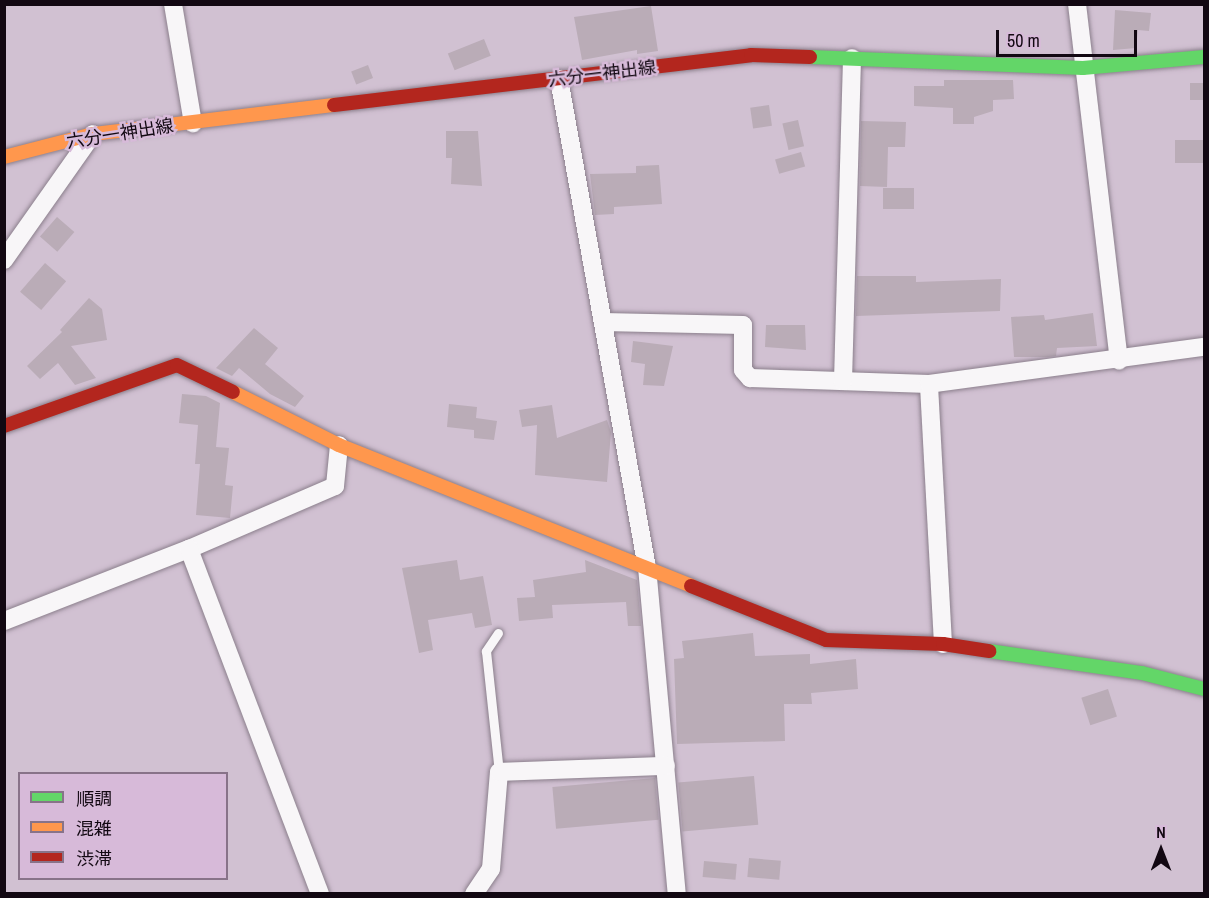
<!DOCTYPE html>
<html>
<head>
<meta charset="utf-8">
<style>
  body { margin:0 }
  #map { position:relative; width:1209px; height:898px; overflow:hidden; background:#d1c1d2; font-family:"Archivo Narrow","Noto Sans JP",sans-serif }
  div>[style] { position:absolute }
  .building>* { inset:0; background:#baacb7; transform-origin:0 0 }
  .roads { filter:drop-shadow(0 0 2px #8b7f8c) drop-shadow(0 0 2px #8b7f8c) }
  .lane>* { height:9px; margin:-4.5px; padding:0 4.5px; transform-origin:4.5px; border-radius:4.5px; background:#f8f6f8 }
  .street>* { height:18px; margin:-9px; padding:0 9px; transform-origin:9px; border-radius:9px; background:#f8f6f8 }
  .fast>* { height:14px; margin:-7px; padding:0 7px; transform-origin:7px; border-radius:7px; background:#63d668 }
  .slow>* { height:14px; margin:-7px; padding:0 7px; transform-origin:7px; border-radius:7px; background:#ff974d }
  .jam>* { height:14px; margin:-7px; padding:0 7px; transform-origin:7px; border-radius:7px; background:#b3261e }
  span { translate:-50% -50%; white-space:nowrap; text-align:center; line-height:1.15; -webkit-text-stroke:5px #d7bad9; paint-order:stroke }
  .street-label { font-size:18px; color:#120812 }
  .frame { position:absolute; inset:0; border:6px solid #120812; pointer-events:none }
  .legend { position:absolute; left:18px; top:772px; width:210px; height:108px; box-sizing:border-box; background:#d7bad9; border:2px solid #887389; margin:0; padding:8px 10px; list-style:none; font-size:18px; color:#120812 }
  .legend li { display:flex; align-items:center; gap:12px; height:30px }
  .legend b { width:30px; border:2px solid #887389 }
  .north { position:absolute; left:1131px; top:820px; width:60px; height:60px; -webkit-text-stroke:4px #d7bad9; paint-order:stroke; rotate:0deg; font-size:16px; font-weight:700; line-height:24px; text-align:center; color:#120812 }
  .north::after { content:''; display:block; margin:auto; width:21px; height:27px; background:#120812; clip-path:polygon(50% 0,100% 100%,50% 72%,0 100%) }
  .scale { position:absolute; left:996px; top:30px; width:141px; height:27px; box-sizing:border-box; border:3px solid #120812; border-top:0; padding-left:8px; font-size:18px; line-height:21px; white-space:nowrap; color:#120812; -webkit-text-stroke:4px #d7bad9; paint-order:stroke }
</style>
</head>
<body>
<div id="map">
  <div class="building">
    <i style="clip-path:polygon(651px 6px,658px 51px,637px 54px,637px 50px,582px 60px,574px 17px)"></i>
    <i style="clip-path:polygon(1115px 10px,1151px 13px,1149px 31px,1138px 30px,1136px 48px,1113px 50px)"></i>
    <i style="left:484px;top:39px;width:18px;height:39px;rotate:68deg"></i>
    <i style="left:368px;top:65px;width:14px;height:18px;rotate:69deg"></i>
    <i style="clip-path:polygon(944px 80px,1013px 80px,1014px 99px,993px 100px,993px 111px,974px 117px,974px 124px,953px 124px,953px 108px,914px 106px,914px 86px,944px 86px)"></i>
    <i style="left:1190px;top:83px;width:14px;height:17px"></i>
    <i style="left:769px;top:105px;width:21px;height:19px;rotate:82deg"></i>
    <i style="left:798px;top:120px;width:27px;height:16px;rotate:77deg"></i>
    <i style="clip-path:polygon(861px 121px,906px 122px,905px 147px,888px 147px,887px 187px,860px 186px)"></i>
    <i style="clip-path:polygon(446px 131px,478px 131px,482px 186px,451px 184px,452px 158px,446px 158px)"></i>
    <i style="left:1204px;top:140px;width:23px;height:29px;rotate:90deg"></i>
    <i style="left:801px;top:152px;width:15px;height:27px;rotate:74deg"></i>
    <i style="clip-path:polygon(659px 165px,662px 204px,614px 207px,614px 214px,595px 215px,590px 174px,636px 173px,636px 166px)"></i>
    <i style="left:914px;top:188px;width:21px;height:31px;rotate:90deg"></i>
    <i style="left:57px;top:217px;width:23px;height:26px;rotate:41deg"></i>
    <i style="left:45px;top:263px;width:28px;height:38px;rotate:41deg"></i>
    <i style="clip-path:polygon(857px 276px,916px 276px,916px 282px,1001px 279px,1000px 311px,856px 316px)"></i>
    <i style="clip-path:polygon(89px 298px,102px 309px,107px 340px,71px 346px,96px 378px,75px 385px,58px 363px,40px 379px,27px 366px,62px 332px,60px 330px)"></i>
    <i style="clip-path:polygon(1093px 313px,1097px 346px,1057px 348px,1056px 356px,1048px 357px,1014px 357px,1011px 317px,1044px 315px,1045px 320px)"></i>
    <i style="clip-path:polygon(766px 325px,805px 325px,806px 350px,765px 347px)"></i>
    <i style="clip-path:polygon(254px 328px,278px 348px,265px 364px,304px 396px,295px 407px,270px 394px,239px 368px,232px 376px,216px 368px)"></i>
    <i style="clip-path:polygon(633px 341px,673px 346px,664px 386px,643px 385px,645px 364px,631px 362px)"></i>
    <i style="clip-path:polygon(182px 394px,206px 396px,220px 403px,216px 447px,229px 448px,225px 485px,233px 486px,230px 518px,196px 515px,200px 464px,195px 464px,198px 425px,179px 423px)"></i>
    <i style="clip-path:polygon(449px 404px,477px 407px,476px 418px,497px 421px,494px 440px,474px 438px,474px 430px,447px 427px)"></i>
    <i style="clip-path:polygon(552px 405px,557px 438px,607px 420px,611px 432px,607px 482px,535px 475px,537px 425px,522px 427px,519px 410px)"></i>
    <i style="clip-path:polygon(457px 560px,460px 580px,483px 576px,492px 625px,475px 628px,472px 613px,428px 620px,433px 650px,419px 653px,402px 568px)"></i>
    <i style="clip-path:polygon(585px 560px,637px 580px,641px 626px,628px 626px,626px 602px,552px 605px,553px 618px,519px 621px,517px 598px,535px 597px,533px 580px,586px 572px)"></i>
    <i style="clip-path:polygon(753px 633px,755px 656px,810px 654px,810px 664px,856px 659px,858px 689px,811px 693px,812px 704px,784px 704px,785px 741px,677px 744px,674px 659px,684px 658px,682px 641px)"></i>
    <i style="left:1108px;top:689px;width:29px;height:28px;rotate:72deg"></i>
    <i style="left:754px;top:776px;width:49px;height:76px;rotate:85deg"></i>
    <i style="left:655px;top:778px;width:42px;height:103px;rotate:85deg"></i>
    <i style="left:749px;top:858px;width:32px;height:19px;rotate:5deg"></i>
    <i style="left:704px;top:861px;width:33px;height:16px;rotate:5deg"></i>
  </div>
  <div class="roads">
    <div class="lane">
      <i style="left:498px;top:633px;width:22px;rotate:124deg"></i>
      <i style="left:486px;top:651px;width:122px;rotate:83.9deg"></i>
    </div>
    <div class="street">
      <i style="left:173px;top:4px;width:121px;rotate:80.5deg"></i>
      <i style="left:1077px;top:4px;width:359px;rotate:83.3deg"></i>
      <i style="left:559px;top:79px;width:496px;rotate:79.8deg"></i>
      <i style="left:647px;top:567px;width:328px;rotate:84.8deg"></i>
      <i style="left:4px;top:260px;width:154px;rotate:-54.8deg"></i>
      <i style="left:603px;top:322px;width:140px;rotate:1.2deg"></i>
      <i style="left:743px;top:325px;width:45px;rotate:90deg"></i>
      <i style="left:743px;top:370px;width:11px;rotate:49deg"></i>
      <i style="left:750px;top:378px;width:179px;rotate:1.9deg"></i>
      <i style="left:843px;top:381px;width:323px;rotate:-88.4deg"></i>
      <i style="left:189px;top:549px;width:159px;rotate:-23.3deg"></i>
      <i style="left:335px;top:486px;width:41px;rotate:-84.4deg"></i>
      <i style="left:4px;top:621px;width:199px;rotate:-21.3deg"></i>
      <i style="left:189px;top:549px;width:369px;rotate:69.2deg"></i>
      <i style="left:943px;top:644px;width:260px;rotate:-93.1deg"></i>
      <i style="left:929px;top:384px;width:277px;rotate:-7.7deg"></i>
      <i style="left:474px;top:894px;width:30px;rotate:-56deg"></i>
      <i style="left:491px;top:869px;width:97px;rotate:-85.3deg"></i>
      <i style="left:499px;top:772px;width:167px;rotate:-2.1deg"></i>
    </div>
    <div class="fast">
      <i style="left:810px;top:57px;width:273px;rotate:2.3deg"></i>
      <i style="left:1083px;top:68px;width:121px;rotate:-5.2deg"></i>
      <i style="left:989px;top:651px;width:155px;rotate:8.2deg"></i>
      <i style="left:1142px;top:673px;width:64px;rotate:14.5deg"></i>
    </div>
    <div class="slow">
      <i style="left:4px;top:157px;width:92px;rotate:-14.5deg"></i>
      <i style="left:93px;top:134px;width:243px;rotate:-6.9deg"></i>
      <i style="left:233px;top:392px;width:119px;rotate:26.6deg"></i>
      <i style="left:339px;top:445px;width:379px;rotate:21.8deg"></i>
    </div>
    <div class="jam">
      <i style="left:334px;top:105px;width:420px;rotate:-6.8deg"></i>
      <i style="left:751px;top:55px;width:59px;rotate:1.9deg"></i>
      <i style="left:4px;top:426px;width:183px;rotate:-19.4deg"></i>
      <i style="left:177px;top:365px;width:62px;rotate:25.7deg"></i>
      <i style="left:691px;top:586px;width:145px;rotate:21.8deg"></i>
      <i style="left:826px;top:640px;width:117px;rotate:2deg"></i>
      <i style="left:943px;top:644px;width:47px;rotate:8.7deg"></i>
    </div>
  </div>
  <div class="street-label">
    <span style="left:602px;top:74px;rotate:-7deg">六分一神出線</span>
    <span style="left:120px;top:134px;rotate:-9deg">六分一神出線</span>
  </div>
  <div class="frame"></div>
  <ul class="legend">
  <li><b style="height:8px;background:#63d668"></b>順調</li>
  <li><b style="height:8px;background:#ff974d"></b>混雑</li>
  <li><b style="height:8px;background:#b3261e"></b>渋滞</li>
  </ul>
  <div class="north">N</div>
  <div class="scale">50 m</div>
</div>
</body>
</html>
